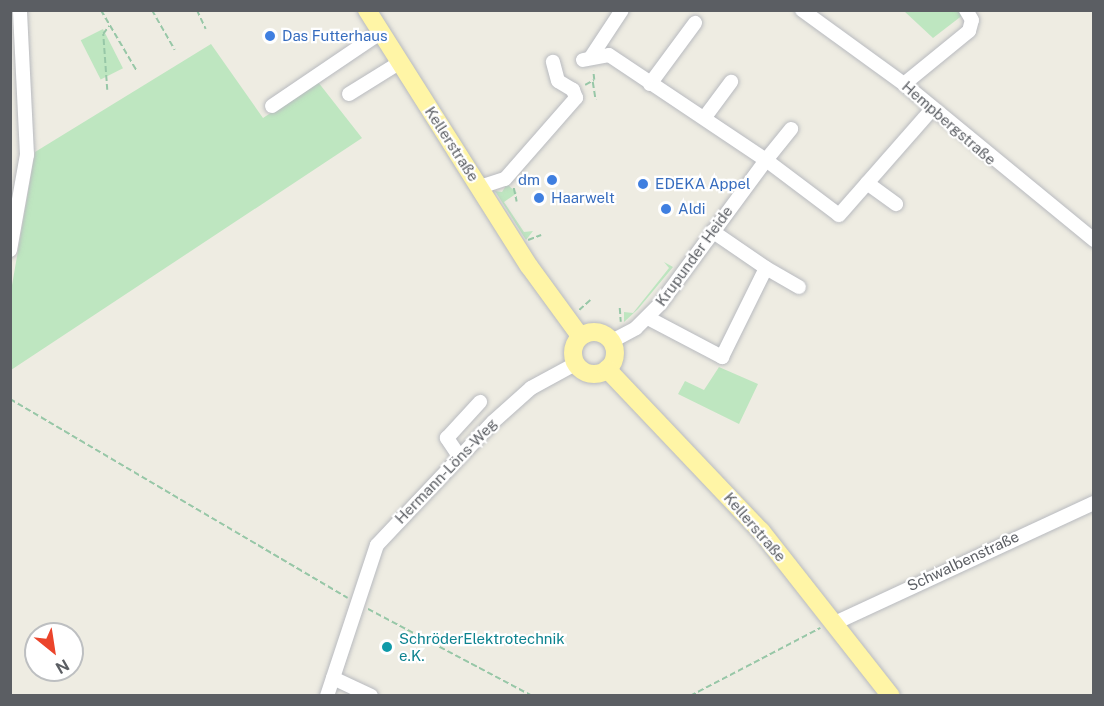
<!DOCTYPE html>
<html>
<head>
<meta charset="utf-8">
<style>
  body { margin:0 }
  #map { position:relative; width:1104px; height:706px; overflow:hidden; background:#eeece2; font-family:"Public Sans",sans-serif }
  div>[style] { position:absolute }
  .green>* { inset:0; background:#bee6c0; transform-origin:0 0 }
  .path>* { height:1.5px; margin-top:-0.75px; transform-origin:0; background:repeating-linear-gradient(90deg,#97c7a7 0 6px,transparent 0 9px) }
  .roads { filter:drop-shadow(0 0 2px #b8babf) drop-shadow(0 0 2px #b8babf) }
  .minor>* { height:14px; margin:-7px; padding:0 7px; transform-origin:7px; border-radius:7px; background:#fff }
  .major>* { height:18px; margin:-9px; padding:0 9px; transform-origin:9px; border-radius:9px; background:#fff5a6 }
  .major>.ring { margin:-9px; padding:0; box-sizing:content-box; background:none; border:18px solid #fff5a6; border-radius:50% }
  .dots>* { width:16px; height:16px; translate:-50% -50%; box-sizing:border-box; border:3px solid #fff; border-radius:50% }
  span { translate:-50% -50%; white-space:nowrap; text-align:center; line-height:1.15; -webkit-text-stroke:4.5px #fff; paint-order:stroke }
  .shop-label { font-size:15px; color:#366cbe }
  .left { translate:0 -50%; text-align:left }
  .right { translate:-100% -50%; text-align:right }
  .street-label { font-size:15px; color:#5b5e63 }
  .culture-label { font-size:15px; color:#0d838f }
  .frame { position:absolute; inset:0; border:12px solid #5b5e63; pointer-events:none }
  .north { position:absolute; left:24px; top:622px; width:60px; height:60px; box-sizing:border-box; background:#fff; border:2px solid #bdbfc1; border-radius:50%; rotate:150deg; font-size:16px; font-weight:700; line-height:24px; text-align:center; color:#5b5e63 }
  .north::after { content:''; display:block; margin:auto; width:21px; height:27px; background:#eb442b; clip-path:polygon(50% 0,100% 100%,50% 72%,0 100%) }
</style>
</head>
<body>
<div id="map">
  <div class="green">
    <i style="clip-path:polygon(904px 11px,968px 11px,933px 38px)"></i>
    <i style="left:103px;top:29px;width:44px;height:25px;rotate:63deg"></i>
    <i style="clip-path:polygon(211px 44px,263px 118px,318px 82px,362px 138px,11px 370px,11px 291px,35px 152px)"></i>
    <i style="clip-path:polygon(507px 184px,517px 193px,504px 202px,524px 232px,533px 231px,526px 240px,495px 191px,502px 192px)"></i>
    <i style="clip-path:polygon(664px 262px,673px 267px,638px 309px,624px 322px,624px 312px,633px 313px,669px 268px)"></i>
    <i style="clip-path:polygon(719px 367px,758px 384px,739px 424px,678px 394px,685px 381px,704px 390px)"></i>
  </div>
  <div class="path">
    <i style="left:101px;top:10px;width:71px;rotate:59.5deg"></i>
    <i style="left:152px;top:10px;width:46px;rotate:60.1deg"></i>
    <i style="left:197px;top:10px;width:21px;rotate:65deg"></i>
    <i style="left:593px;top:82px;width:18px;rotate:81deg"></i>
    <i style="left:585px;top:85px;width:10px;rotate:-29deg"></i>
    <i style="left:594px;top:80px;width:9px;rotate:-96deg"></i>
    <i style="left:107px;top:90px;width:56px;rotate:-94.1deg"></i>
    <i style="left:103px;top:34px;width:10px;rotate:-53deg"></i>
    <i style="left:514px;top:188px;width:14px;rotate:78deg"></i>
    <i style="left:528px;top:240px;width:14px;rotate:-21deg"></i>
    <i style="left:620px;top:308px;width:14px;rotate:86deg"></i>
    <i style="left:579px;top:310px;width:15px;rotate:-42deg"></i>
    <i style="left:10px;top:399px;width:392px;rotate:30.5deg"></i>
    <i style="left:368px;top:609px;width:186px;rotate:27.9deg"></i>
    <i style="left:690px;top:696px;width:147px;rotate:-27.6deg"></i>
  </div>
  <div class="roads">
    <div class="minor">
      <i style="left:802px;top:10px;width:126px;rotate:36deg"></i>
      <i style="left:904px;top:84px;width:246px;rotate:39.4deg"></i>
      <i style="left:591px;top:57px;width:56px;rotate:-56.6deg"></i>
      <i style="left:583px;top:60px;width:26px;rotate:-11deg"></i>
      <i style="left:609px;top:55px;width:189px;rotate:33.8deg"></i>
      <i style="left:766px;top:160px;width:40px;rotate:-51deg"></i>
      <i style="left:650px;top:84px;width:76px;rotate:-53.6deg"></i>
      <i style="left:904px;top:84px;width:84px;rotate:-39.2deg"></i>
      <i style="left:969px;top:31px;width:11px;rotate:-75deg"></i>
      <i style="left:972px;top:20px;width:12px;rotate:-121deg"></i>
      <i style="left:349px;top:94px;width:59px;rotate:-31.8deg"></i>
      <i style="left:272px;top:106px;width:130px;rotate:-34.1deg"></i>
      <i style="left:705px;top:117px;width:44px;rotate:-53.4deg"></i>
      <i style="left:867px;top:183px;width:36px;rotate:36deg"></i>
      <i style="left:480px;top:187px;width:26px;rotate:-18deg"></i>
      <i style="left:505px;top:179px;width:108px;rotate:-48.8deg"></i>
      <i style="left:576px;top:98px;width:9px;rotate:-111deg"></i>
      <i style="left:573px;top:90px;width:17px;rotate:-149deg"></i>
      <i style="left:558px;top:81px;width:20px;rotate:-105deg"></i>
      <i style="left:10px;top:250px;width:97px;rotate:-79.9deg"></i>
      <i style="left:27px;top:155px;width:145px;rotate:-92.8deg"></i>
      <i style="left:766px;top:268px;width:38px;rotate:30deg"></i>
      <i style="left:648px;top:318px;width:84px;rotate:27.8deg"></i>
      <i style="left:722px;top:357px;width:99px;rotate:-63.7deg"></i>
      <i style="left:766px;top:268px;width:65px;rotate:-145.6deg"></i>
      <i style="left:612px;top:341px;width:27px;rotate:-28deg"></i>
      <i style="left:636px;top:328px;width:34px;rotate:-45deg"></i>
      <i style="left:660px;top:304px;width:179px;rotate:-53.6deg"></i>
      <i style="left:766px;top:160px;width:91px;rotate:37deg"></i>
      <i style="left:839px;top:215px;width:142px;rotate:-48.7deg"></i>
      <i style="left:459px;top:456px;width:22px;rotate:-124deg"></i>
      <i style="left:447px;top:438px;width:49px;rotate:-47.5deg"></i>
      <i style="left:835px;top:623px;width:285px;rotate:-24.9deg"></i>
      <i style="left:333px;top:678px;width:42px;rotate:25.3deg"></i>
      <i style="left:327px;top:696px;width:159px;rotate:-71.7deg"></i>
      <i style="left:377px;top:545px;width:169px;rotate:-46.7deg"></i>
      <i style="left:493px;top:422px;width:51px;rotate:-41.8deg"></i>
      <i style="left:531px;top:388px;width:50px;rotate:-28.6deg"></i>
    </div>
    <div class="major">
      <i style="left:367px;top:10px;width:303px;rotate:57.7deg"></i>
      <i style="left:529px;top:266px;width:87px;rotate:53.9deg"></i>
      <i class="ring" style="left:573px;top:332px;width:24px;height:24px"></i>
      <i style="left:607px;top:369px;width:224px;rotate:46.5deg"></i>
      <i style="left:761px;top:531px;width:210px;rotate:51.8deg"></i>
    </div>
  </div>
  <div class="dots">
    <i style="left:270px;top:36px;background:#3f7fe0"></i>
    <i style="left:552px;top:180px;background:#3f7fe0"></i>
    <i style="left:643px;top:184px;background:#3f7fe0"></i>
    <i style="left:539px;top:198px;background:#3f7fe0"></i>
    <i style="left:666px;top:209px;background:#3f7fe0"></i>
    <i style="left:387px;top:647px;background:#0f9aa8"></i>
  </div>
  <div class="shop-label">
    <span class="left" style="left:282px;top:36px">Das Futterhaus</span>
    <span class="right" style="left:540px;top:180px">dm</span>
    <span class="left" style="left:655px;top:184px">EDEKA Appel</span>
    <span class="left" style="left:551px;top:198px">Haarwelt</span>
    <span class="left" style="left:678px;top:209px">Aldi</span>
  </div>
  <div class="street-label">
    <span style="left:949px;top:123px;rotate:41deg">Hempbergstraße</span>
    <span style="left:452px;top:144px;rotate:57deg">Kellerstraße</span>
    <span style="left:694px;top:256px;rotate:-54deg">Krupunder Heide</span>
    <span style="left:446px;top:471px;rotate:-46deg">Hermann-Löns-Weg</span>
    <span style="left:755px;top:527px;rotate:49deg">Kellerstraße</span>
    <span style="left:963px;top:561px;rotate:-25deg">Schwalbenstraße</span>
  </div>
  <div class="culture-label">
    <span class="left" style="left:399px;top:647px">SchröderElektrotechnik<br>e.K.</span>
  </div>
  <div class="frame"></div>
  <div class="north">N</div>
</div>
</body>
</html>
